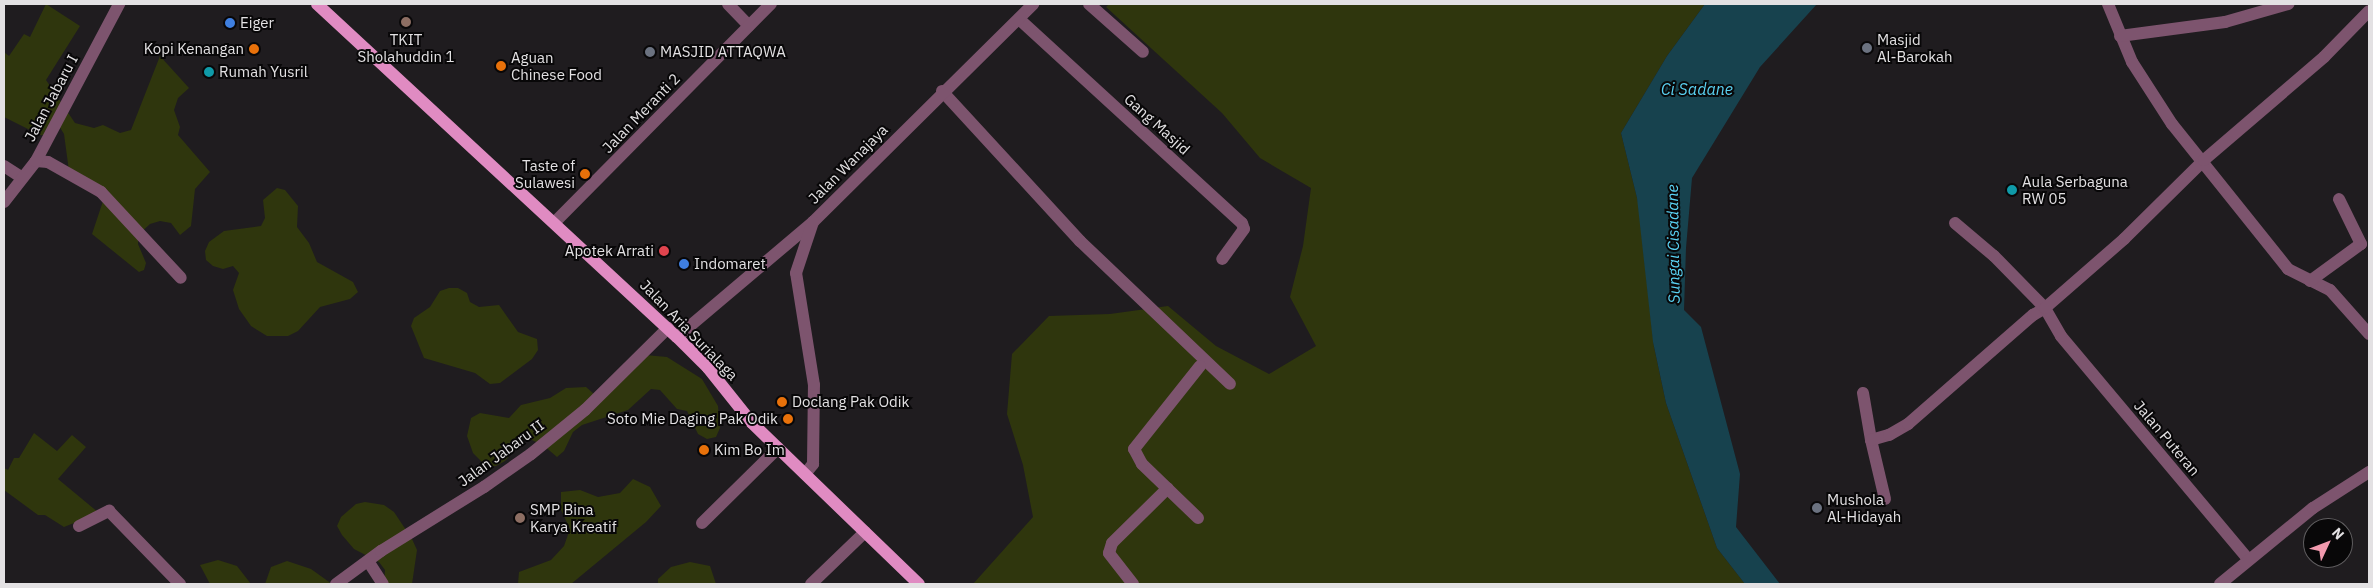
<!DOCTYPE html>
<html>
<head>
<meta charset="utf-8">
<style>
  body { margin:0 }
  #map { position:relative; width:2373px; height:588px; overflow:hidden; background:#1f1c1f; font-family:"IBM Plex Sans",sans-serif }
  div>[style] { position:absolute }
  .green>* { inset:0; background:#2f360d }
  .water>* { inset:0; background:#17424e }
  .minor>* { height:12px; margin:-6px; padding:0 6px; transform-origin:6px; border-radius:6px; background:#7d546e }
  .primary>* { height:12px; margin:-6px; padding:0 6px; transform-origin:6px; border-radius:6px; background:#e08bc2 }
  .dots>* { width:14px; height:14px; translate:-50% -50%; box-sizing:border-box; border:2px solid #080708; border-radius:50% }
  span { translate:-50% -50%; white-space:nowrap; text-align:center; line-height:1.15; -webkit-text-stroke:4px #080708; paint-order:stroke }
  .poi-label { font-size:15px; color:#e3e1e3 }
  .left { translate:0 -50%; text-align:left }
  .right { translate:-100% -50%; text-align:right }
  .street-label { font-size:15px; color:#e3e1e3 }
  .water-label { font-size:16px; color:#5ad2f3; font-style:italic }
  .frame { position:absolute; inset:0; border:5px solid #e3e1e3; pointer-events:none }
  .north { position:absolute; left:2303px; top:518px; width:50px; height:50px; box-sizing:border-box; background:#080708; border:1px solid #605e60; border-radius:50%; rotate:47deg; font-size:14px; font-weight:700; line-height:20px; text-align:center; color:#e3e1e3 }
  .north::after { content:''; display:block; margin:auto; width:18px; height:22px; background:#f29aae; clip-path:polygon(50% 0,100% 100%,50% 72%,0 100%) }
</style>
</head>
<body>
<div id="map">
  <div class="green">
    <i style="clip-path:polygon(46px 4px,80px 26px,46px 80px,75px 123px,94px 128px,103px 125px,120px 133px,131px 130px,160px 56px,189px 88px,178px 98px,174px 110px,180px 127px,178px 135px,210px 172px,195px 189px,191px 226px,180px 235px,171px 223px,160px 221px,150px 224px,138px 235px,138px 244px,146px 263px,144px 270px,139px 272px,92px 234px,105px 195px,69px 171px,64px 134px,59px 126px,54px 136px,40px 135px,4px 117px,4px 52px,9px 56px,24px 34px,30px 37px)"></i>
    <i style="clip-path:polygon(1109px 4px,1705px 4px,1667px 56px,1621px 133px,1638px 202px,1654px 347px,1666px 403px,1717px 548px,1745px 584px,973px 584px,1033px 517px,1023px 465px,1007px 414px,1012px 354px,1049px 316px,1110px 314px,1168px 306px,1216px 346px,1269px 374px,1316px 346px,1290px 297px,1303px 246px,1311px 188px,1260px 158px,1222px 113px,1106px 7px)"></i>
    <i style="clip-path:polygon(277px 188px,285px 190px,298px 206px,297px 227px,309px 243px,317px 262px,353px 282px,358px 292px,350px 299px,320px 307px,298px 331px,288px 336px,267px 336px,251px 326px,239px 309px,233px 290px,239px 273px,233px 266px,223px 269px,213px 266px,206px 260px,205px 251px,209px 242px,224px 231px,261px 226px,265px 218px,263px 200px)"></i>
    <i style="clip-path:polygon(449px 288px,458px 288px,467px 293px,470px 302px,479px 307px,499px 305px,518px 332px,537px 339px,538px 350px,532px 359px,500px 383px,490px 384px,475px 373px,424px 358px,411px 326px,414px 318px,430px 307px,440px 291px)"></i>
    <i style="clip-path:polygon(645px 355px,667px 357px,702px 379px,718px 406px,720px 428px,716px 437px,707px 439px,698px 434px,687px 411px,677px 409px,660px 390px,651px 389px,628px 410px,582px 425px,573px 432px,564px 451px,557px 457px,543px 445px,525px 437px,505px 461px,496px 466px,486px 466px,473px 453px,467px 436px,471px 418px,480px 413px,509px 418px,521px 405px,550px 398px,566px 388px,586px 387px,594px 394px)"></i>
    <i style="clip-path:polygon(34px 433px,57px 451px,72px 435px,86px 447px,58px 479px,99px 513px,64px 527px,45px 515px,38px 515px,4px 490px,4px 468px,8px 470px,14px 458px,19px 458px)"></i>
    <i style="clip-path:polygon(633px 479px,650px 487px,661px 506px,646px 522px,571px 584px,518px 584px,519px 572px,551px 560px,564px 546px,570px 529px,561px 510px,561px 492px,580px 490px,598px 497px,620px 493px)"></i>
    <i style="clip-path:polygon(365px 502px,384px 505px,394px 512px,412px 539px,417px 550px,412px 584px,384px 584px,385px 570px,379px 562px,354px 549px,342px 535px,337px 526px,341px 517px,356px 504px)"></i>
    <i style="clip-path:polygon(218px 560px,237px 566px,251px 584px,210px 584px,200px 565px)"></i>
    <i style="clip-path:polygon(287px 561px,311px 569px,332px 584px,265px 584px,271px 567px)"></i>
    <i style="clip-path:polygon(690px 562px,710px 566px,716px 584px,658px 584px,658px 579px,671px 567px)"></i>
  </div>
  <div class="water">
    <i style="clip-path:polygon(1705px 4px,1817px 4px,1760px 67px,1692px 178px,1686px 248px,1684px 310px,1701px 327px,1740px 474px,1736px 527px,1780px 584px,1745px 584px,1717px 548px,1666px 403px,1653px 342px,1637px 198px,1621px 133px,1667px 56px)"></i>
  </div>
  <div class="minor">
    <i style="left:728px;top:4px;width:30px;rotate:46deg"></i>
    <i style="left:1089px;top:4px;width:72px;rotate:41.6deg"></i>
    <i style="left:2108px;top:4px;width:63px;rotate:67.5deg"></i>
    <i style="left:2132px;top:62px;width:74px;rotate:57.2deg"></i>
    <i style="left:2172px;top:124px;width:186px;rotate:51.3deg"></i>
    <i style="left:2288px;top:269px;width:47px;rotate:26.6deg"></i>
    <i style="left:2330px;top:290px;width:59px;rotate:48.4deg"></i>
    <i style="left:1019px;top:19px;width:302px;rotate:42.5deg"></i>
    <i style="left:1242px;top:223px;width:6px;rotate:72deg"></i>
    <i style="left:1244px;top:229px;width:37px;rotate:126deg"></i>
    <i style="left:2120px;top:36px;width:106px;rotate:-7.6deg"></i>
    <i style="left:2225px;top:22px;width:66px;rotate:-15.9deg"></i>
    <i style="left:942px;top:91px;width:204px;rotate:47.4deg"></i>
    <i style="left:1080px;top:241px;width:207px;rotate:43.6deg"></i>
    <i style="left:36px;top:161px;width:12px;rotate:5deg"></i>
    <i style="left:48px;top:162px;width:61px;rotate:29.5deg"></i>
    <i style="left:101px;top:192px;width:117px;rotate:47.1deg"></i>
    <i style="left:4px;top:166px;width:20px;rotate:33deg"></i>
    <i style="left:4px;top:202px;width:52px;rotate:-52deg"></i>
    <i style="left:36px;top:161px;width:178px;rotate:-62.1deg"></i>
    <i style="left:555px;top:222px;width:307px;rotate:-45.3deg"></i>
    <i style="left:2310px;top:281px;width:63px;rotate:-36deg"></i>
    <i style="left:2361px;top:244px;width:50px;rotate:-116.1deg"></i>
    <i style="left:677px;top:337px;width:178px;rotate:-40.2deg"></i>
    <i style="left:813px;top:222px;width:310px;rotate:-44.7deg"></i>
    <i style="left:1863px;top:393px;width:48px;rotate:80.3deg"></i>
    <i style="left:805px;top:474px;width:13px;rotate:-51deg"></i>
    <i style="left:813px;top:464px;width:79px;rotate:-89.3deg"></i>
    <i style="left:814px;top:385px;width:113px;rotate:-99.1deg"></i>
    <i style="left:796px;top:273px;width:54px;rotate:-71.6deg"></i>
    <i style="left:1885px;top:499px;width:61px;rotate:-103.3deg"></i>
    <i style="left:1871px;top:440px;width:19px;rotate:-16deg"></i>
    <i style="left:1889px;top:435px;width:22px;rotate:-30deg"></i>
    <i style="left:1908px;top:424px;width:166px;rotate:-41.1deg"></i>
    <i style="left:2033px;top:315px;width:14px;rotate:-30deg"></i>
    <i style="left:2045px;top:308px;width:73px;rotate:-134.4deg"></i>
    <i style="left:1994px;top:256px;width:51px;rotate:-139.8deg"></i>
    <i style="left:1198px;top:518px;width:78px;rotate:-136deg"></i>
    <i style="left:1142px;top:464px;width:17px;rotate:-118deg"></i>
    <i style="left:1134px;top:449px;width:106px;rotate:-51.5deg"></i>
    <i style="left:702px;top:523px;width:107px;rotate:-44.6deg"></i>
    <i style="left:79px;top:526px;width:34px;rotate:-27deg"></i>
    <i style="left:109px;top:511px;width:102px;rotate:45.8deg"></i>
    <i style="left:2248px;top:559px;width:291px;rotate:-130deg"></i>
    <i style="left:2061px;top:336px;width:32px;rotate:-120deg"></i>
    <i style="left:2045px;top:308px;width:105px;rotate:-41.1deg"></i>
    <i style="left:2124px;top:239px;width:112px;rotate:-44.6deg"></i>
    <i style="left:2204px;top:160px;width:158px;rotate:-40.6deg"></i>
    <i style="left:2324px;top:57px;width:64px;rotate:-45.6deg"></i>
    <i style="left:368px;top:561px;width:27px;rotate:57deg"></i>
    <i style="left:336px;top:584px;width:56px;rotate:-36.3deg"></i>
    <i style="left:381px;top:551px;width:121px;rotate:-31.9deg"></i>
    <i style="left:484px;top:487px;width:57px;rotate:-35.1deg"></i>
    <i style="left:531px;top:454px;width:70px;rotate:-39.2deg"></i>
    <i style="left:585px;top:410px;width:117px;rotate:-44.7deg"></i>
    <i style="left:811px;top:584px;width:75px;rotate:-43.9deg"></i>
    <i style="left:1133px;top:584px;width:39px;rotate:-128deg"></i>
    <i style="left:1109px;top:553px;width:10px;rotate:-73deg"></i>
    <i style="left:1112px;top:543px;width:78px;rotate:-44.5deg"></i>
    <i style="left:2220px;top:584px;width:120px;rotate:-39.3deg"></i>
    <i style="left:2313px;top:508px;width:67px;rotate:-32.7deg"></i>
  </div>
  <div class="primary">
    <i style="left:317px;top:4px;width:490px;rotate:42.8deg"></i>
    <i style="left:677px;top:337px;width:44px;rotate:45deg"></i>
    <i style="left:708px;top:368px;width:70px;rotate:51.3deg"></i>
    <i style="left:752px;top:423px;width:232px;rotate:44deg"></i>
  </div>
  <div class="dots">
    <i style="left:406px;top:22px;background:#8d6e63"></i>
    <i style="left:230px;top:23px;background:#3f7fe0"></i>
    <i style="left:1867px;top:48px;background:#6b7280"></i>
    <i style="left:254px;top:49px;background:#e8710a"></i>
    <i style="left:650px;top:52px;background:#6b7280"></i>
    <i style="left:501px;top:66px;background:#e8710a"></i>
    <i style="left:209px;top:72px;background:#0f9aa8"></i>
    <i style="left:585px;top:174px;background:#e8710a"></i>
    <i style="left:2012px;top:190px;background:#0f9aa8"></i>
    <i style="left:664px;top:251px;background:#e0444e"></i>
    <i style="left:684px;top:264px;background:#3f7fe0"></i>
    <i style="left:782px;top:402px;background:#e8710a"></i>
    <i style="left:788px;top:419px;background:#e8710a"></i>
    <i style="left:704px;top:450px;background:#e8710a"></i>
    <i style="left:1817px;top:508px;background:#6b7280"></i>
    <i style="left:520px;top:518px;background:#8d6e63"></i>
  </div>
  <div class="poi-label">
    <span class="left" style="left:240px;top:23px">Eiger</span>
    <span style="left:406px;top:48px">TKIT<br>Sholahuddin 1</span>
    <span class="left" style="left:1877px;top:48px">Masjid<br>Al-Barokah</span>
    <span class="right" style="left:244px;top:49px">Kopi Kenangan</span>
    <span class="left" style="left:660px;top:52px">MASJID ATTAQWA</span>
    <span class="left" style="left:511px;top:66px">Aguan<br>Chinese Food</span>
    <span class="left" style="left:219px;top:72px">Rumah Yusril</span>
    <span class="right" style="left:575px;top:174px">Taste of<br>Sulawesi</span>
    <span class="left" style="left:2022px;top:190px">Aula Serbaguna<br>RW 05</span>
    <span class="right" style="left:654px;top:251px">Apotek Arrati</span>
    <span class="left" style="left:694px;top:264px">Indomaret</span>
    <span class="left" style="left:792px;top:402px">Doclang Pak Odik</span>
    <span class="right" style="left:778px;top:419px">Soto Mie Daging Pak Odik</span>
    <span class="left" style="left:714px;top:450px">Kim Bo Im</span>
    <span class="left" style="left:1827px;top:508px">Mushola<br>Al-Hidayah</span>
    <span class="left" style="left:530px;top:518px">SMP Bina<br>Karya Kreatif</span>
  </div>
  <div class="street-label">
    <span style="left:51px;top:98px;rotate:-62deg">Jalan Jabaru I</span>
    <span style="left:641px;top:113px;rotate:-46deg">Jalan Meranti 2</span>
    <span style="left:1157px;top:124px;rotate:42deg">Gang Masjid</span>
    <span style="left:848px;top:164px;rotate:-45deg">Jalan Wanajaya</span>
    <span style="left:689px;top:330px;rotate:46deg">Jalan Aria Surialaga</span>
    <span style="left:2167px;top:438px;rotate:50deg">Jalan Puteran</span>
    <span style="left:501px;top:453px;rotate:-36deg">Jalan Jabaru II</span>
  </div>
  <div class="water-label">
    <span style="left:1697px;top:89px">Ci Sadane</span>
    <span style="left:1673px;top:244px;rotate:-91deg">Sungai Cisadane</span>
  </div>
  <div class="frame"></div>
  <div class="north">N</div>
</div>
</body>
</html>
